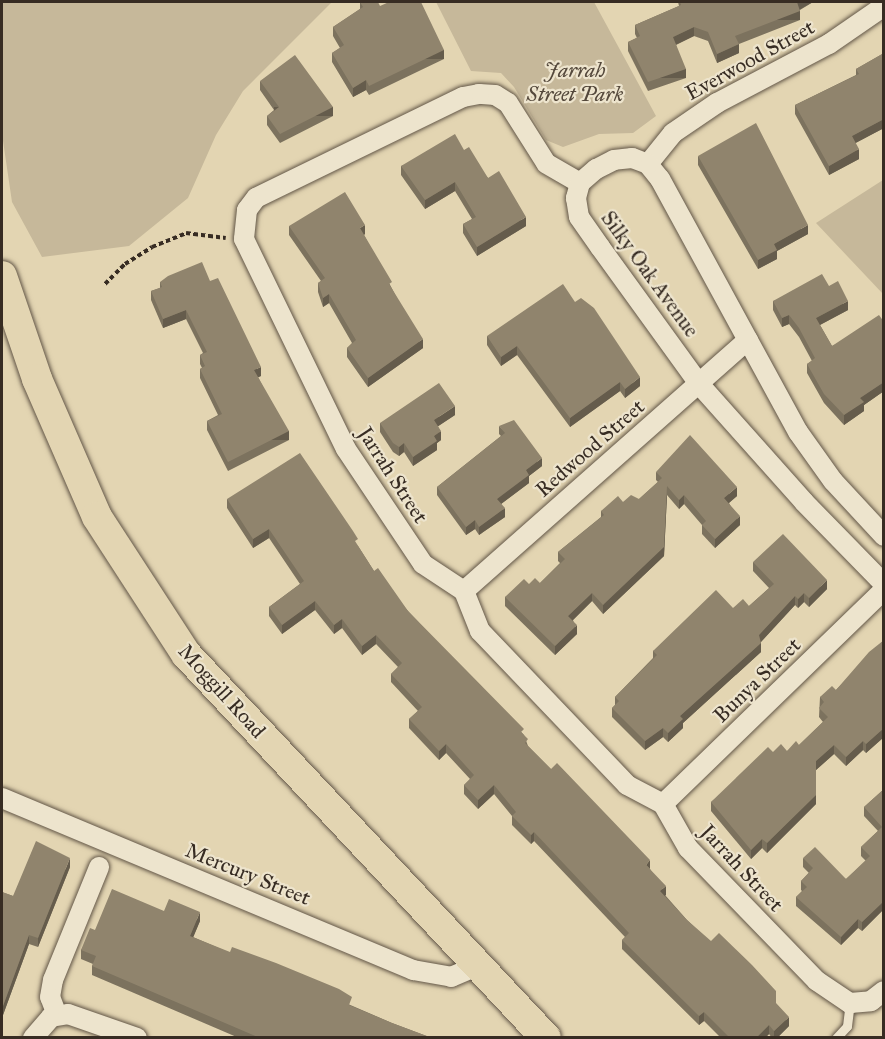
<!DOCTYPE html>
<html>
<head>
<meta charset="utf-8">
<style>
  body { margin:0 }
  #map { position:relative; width:885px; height:1039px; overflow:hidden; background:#e3d5b2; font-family:"IM FELL Great Primer",serif }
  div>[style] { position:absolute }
  .green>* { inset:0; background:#c6b89a }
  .path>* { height:4px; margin-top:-2px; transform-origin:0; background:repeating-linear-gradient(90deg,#372c23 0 4.5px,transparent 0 7.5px) }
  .roads { filter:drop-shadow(0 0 2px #625647) drop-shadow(0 0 2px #625647) }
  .service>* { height:9px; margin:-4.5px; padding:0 4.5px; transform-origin:4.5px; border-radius:4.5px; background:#ede4cd }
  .minor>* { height:20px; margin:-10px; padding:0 10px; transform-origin:10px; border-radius:10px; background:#ede4cd }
  .primary>* { height:30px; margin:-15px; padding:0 15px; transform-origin:15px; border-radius:15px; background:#e3d5b2 }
  .wall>* { inset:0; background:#7c725e }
  .shaded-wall>* { inset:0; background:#655c4c; transform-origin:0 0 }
  .building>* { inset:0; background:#90846d }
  span { translate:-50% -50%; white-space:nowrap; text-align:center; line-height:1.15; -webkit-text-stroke:4.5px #ede4cd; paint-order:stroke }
  .street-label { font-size:21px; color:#372c23 }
  .park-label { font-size:21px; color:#54483b; font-style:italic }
  .frame { position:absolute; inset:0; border:3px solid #372c23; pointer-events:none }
</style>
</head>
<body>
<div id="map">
  <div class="green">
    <i style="clip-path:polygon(2px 2px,332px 2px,243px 91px,216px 135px,188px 198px,129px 246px,42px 257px,12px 202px,2px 134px)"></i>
    <i style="clip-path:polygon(436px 2px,594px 2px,656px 116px,633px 133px,599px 134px,563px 147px,546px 140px,514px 87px,501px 73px,471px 71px)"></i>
    <i style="clip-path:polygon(883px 180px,883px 294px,816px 223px)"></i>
  </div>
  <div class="path">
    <i style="left:105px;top:284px;width:28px;rotate:-45deg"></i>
    <i style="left:125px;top:264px;width:32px;rotate:-32deg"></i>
    <i style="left:152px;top:247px;width:37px;rotate:-22deg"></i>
    <i style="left:186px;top:233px;width:40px;rotate:7.1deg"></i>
  </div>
  <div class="roads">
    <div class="service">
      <i style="left:836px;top:1038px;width:16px;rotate:-47deg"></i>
      <i style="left:847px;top:1026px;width:23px;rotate:-83deg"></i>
    </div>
    <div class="minor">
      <i style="left:648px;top:164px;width:40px;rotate:-51deg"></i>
      <i style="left:673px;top:133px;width:53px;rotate:-34.3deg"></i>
      <i style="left:717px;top:103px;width:127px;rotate:-27.8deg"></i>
      <i style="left:829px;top:44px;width:67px;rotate:-34.6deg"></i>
      <i style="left:580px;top:183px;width:39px;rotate:-150deg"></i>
      <i style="left:546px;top:163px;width:71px;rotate:-122.3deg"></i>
      <i style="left:508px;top:103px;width:15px;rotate:-148deg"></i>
      <i style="left:495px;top:95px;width:16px;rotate:-176deg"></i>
      <i style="left:479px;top:94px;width:16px;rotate:169deg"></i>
      <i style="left:463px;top:97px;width:230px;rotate:154deg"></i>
      <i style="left:256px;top:198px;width:15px;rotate:127deg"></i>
      <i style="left:247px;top:210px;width:29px;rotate:96deg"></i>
      <i style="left:244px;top:239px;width:233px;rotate:64.1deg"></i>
      <i style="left:346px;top:449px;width:138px;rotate:56.2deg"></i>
      <i style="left:423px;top:564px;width:49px;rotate:33.4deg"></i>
      <i style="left:464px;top:591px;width:43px;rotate:68.2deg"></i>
      <i style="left:480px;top:631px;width:213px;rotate:46.3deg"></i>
      <i style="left:627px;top:785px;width:41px;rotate:27.8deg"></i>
      <i style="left:663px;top:804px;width:51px;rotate:60.4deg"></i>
      <i style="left:688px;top:848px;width:185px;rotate:45.9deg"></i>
      <i style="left:817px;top:981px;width:40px;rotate:34deg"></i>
      <i style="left:850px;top:1003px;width:21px;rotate:-5deg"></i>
      <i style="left:871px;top:1001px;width:16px;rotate:-38deg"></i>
      <i style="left:884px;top:536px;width:75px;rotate:-132.8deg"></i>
      <i style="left:833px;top:481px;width:60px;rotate:-125.5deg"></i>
      <i style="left:798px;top:432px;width:288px;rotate:-118.6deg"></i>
      <i style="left:660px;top:179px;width:19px;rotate:-129deg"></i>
      <i style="left:648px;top:164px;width:17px;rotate:-159deg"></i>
      <i style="left:632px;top:158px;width:18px;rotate:174deg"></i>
      <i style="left:614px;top:160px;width:20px;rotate:153deg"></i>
      <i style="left:596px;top:169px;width:21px;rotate:139deg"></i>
      <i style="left:580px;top:183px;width:16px;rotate:105deg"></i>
      <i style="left:576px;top:198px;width:19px;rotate:81deg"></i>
      <i style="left:579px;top:217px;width:37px;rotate:55deg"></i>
      <i style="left:600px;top:247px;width:169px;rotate:54.1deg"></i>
      <i style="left:699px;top:384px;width:158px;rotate:48.3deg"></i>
      <i style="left:804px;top:502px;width:115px;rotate:45.7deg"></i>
      <i style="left:464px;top:591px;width:379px;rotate:-41.5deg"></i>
      <i style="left:2px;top:798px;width:446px;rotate:22.7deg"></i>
      <i style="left:413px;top:970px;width:39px;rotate:10deg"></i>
      <i style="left:451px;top:977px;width:28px;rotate:-23deg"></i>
      <i style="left:663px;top:804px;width:308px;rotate:-44.1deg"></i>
      <i style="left:57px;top:1015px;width:19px;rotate:-111deg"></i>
      <i style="left:50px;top:997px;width:17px;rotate:-80deg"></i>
      <i style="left:53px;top:980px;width:122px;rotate:-67.8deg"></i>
      <i style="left:33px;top:1038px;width:28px;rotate:-49deg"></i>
      <i style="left:51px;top:1017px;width:17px;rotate:-10deg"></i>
      <i style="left:68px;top:1014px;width:73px;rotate:19.2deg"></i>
    </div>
    <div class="primary">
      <i style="left:2px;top:276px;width:109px;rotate:71.2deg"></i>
      <i style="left:37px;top:379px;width:150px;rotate:66.5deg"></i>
      <i style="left:97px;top:517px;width:163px;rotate:57deg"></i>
      <i style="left:186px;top:654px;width:526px;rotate:46.85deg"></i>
    </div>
  </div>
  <div class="wall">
    <i style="clip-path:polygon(360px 2px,380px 6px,444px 59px,369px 95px,366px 90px,353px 97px,332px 62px,332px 53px,340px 48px,333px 36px,333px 27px,360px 9px)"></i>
    <i style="clip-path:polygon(678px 2px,813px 2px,800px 10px,800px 20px,739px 44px,739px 53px,717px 63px,708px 41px,694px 36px,676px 45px,686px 78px,648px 91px,628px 51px,628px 42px,637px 38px,635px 34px,635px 25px,679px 6px)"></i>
    <i style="clip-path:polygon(884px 53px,884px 128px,855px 143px,859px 159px,829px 175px,795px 114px,795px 105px,856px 75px,856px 69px)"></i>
    <i style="clip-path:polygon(260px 81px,333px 116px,280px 143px,267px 125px,267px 116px,274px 110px,260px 90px)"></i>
    <i style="clip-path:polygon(464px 150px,488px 178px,526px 226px,477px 256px,463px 233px,463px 224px,472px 219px,455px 191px,425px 209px,401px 175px,401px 166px)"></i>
    <i style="clip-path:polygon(698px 156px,808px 234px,777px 251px,777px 259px,758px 269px,698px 165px)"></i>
    <i style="clip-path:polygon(289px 226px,365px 234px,364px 235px,423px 348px,368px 387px,347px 357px,347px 348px,352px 343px,329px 303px,323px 307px,318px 292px,318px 283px,321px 281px,289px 235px)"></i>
    <i style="clip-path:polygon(210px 281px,261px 376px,258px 377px,289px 440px,228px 471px,207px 430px,207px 421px,218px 415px,200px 378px,200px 369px,202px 368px,200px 364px,200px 355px,203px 353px,186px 319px,163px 328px,151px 300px,151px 291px,160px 288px,160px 282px)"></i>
    <i style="clip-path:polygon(829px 286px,848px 310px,820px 325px,832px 346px,884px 322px,884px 391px,864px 405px,864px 411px,844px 425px,824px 403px,807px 373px,807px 364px,812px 361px,799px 337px,789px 324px,782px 327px,773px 310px,773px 301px)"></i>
    <i style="clip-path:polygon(487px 336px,640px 386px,625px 398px,620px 391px,570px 427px,517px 355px,501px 366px,487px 345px)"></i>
    <i style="clip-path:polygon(455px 415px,438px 426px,441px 440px,437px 443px,437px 450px,413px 466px,404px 452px,399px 456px,393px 452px,380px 432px,380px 423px)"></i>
    <i style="clip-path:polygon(499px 426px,542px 466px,529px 476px,529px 483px,501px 504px,505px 517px,479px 535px,475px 529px,466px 535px,437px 495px,437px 487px,501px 436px,499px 434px)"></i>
    <i style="clip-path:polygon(656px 472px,737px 496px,729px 503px,740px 525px,715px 548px,702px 534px,702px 525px,684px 504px,679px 509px,667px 495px,664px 556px,603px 614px,592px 601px,573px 620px,577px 634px,555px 655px,505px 606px,505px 597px,529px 584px,540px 583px,560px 563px,558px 561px,558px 552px,601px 517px,601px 511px,623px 502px,639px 499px,658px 482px,656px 480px)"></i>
    <i style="clip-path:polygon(227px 499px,358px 546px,374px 571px,408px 611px,524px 735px,528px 746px,650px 869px,666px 895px,665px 895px,687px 920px,776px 1004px,789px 1026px,777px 1038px,772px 1038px,769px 1034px,765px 1038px,721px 1038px,704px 1021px,699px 1025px,622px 949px,622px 940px,625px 937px,534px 841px,531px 844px,512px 825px,512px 816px,494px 794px,478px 809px,464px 794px,464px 785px,470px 779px,446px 753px,439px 760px,409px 728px,409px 719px,418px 711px,391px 682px,391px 674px,398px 667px,376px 644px,362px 655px,342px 628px,334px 634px,315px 610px,282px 634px,269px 616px,269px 607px,300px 584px,269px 538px,253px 548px,227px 508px)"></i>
    <i style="clip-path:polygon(753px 562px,827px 589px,809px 607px,804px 602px,798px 608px,795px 605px,761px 642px,761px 652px,683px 723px,683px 728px,668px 742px,663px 737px,645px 750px,612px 717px,612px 708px,615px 705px,615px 697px,653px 658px,653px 651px,733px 608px,749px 606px,769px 588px,753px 571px)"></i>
    <i style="clip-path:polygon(884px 640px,884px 737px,866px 753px,863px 750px,846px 766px,834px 754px,816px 770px,816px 804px,767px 853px,762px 848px,751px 859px,711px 811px,711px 802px,773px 752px,787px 751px,799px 745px,823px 722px,819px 717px,820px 697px,836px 690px)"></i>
    <i style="clip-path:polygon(884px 789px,884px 909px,862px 931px,858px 928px,841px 945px,796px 906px,796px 897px,802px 891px,801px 890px,801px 881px,809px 873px,803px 867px,803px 858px,846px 879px,866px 861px,861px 856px,861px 847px,878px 831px,864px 816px,864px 807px)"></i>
    <i style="clip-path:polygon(70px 867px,38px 947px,29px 944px,3px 1015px,2px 1015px,2px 892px,13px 896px)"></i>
    <i style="clip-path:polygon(164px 911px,200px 921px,193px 937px,392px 1023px,432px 1038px,239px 1038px,92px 975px,92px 966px,93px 964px,81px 959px,81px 950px,95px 930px)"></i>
  </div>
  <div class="shaded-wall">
    <i style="clip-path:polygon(797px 2px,813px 2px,797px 11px)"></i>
    <i style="left:800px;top:11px;width:9px;height:70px;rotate:90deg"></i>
    <i style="clip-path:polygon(694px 27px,694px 36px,673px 46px,673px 37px)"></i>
    <i style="clip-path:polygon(739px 44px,739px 53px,717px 63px,717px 54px)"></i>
    <i style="left:444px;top:50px;width:9px;height:83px;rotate:90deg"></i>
    <i style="left:686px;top:69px;width:9px;height:40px;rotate:90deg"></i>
    <i style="clip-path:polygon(366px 80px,366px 90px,353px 97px,353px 88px)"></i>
    <i style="left:333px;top:107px;width:9px;height:59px;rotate:90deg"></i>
    <i style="clip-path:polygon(884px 119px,884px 128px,852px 145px,852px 136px)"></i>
    <i style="clip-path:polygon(859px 149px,859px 159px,829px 175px,829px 166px)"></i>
    <i style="clip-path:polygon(455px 182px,455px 191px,425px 209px,425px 200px)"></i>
    <i style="clip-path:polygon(526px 217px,526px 226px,477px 256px,477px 247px)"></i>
    <i style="clip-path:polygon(365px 225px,365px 234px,360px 237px,360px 228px)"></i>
    <i style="clip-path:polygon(808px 225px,808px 234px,777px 251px,777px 259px,758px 269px,758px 260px,774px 244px)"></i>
    <i style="clip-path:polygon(329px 294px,329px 303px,323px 307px,323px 298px)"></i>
    <i style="clip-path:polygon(848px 301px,848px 310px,816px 327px,816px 318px)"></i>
    <i style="clip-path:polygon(186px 310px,186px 319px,163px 328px,163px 319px)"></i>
    <i style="clip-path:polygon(789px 315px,789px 324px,782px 327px,782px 318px)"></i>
    <i style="clip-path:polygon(423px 339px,423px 348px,368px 387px,368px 378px)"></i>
    <i style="clip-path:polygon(517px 346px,517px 355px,501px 366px,501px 357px)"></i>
    <i style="clip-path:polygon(261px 367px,261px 376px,254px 379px,254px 370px)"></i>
    <i style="clip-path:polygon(640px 377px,640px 386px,625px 398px,625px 389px)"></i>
    <i style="clip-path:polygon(620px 382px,620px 391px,570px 427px,570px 418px)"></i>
    <i style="clip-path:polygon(884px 382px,884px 391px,864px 405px,864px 411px,844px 425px,844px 415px,860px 398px)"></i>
    <i style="clip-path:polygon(455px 406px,455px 415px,434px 429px,434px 420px)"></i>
    <i style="left:289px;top:431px;width:9px;height:68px;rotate:90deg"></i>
    <i style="clip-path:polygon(441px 431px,441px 440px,437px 443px,437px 450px,413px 466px,413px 457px,434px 436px)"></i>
    <i style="clip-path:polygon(404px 443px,404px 452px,399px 456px,399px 447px)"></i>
    <i style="clip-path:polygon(542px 458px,542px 466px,529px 476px,529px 483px,497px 507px,497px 499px,526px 470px)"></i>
    <i style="clip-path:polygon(737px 487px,737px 496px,724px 507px,724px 498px)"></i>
    <i style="clip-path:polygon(667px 495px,664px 556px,603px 614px,603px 605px)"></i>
    <i style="clip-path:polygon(684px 495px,684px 504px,679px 509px,679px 500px)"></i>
    <i style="clip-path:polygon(505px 508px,505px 517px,479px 535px,479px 527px)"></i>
    <i style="clip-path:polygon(740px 516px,740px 525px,715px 548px,715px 539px)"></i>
    <i style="clip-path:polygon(475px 520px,475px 529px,466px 535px,466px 527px)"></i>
    <i style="clip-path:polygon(269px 529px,269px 538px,253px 548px,253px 539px)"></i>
    <i style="clip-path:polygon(827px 580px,827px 589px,809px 607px,809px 598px)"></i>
    <i style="clip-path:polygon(592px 593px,592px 601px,568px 625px,568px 616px)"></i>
    <i style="clip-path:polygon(804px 593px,804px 602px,798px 608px,798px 599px)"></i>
    <i style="clip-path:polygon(795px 596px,795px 605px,759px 644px,759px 635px)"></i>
    <i style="clip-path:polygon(315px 601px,315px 610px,282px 634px,282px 625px)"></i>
    <i style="clip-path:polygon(342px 619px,342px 628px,334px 634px,334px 625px)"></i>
    <i style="clip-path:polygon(577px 625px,577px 634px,555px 655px,555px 646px)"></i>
    <i style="clip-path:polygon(376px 635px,376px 644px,362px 655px,362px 646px)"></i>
    <i style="clip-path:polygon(761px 643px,761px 652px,683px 723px,683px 728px,668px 742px,668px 733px,680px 716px)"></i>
    <i style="clip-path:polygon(663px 728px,663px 737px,645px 750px,645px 741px)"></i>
    <i style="clip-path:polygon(884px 728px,884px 737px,866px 753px,866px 744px)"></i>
    <i style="clip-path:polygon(863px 741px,863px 750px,846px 766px,846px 757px)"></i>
    <i style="clip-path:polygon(446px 744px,446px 753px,439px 760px,439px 751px)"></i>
    <i style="clip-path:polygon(834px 745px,834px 754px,816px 770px,816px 761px)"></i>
    <i style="clip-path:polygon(494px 785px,494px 794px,478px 809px,478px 800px)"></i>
    <i style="clip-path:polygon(816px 795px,816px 804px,767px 853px,767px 843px)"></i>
    <i style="clip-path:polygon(534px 832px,534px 841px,531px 844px,531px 835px)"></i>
    <i style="clip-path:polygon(762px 839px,762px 848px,751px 859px,751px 850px)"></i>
    <i style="clip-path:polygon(70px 858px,70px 867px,38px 947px,38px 938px)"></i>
    <i style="clip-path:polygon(650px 860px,650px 869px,646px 865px)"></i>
    <i style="clip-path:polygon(666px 886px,666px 895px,660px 900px,660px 891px)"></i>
    <i style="clip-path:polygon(884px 901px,884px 909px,862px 931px,862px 922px)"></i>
    <i style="clip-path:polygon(200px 912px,200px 921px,190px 945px,190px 936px)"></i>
    <i style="clip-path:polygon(858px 919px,858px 928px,841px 945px,841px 937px)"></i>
    <i style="clip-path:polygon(29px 935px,29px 944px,3px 1015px,3px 1006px)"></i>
    <i style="clip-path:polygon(704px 1012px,704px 1021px,699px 1025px,699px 1016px)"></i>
    <i style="clip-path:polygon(789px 1017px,789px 1026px,777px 1038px,774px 1038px,774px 1031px)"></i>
    <i style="clip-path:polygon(769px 1025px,769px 1034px,765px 1038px,756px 1038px)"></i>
  </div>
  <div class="building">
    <i style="clip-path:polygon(360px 2px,378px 2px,380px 6px,389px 2px,421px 2px,444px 50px,369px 86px,366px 80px,353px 88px,332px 53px,344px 45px,333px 27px,363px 7px)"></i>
    <i style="clip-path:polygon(680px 2px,798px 2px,797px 2px,800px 11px,735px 36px,739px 44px,717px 54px,708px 32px,694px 27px,673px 37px,686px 69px,648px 82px,628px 42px,640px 36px,635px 25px,681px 5px)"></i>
    <i style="clip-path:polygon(884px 53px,884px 119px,852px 136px,859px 149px,829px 166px,795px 105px,859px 74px,856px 69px)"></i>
    <i style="clip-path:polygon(295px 55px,333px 107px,280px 134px,267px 116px,279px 107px,260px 81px)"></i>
    <i style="clip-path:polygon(756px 123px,808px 225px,774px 244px,777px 250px,758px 260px,698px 156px)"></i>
    <i style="clip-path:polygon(455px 134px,464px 150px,469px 147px,488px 178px,499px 171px,526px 217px,477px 247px,463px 224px,476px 217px,455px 182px,425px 200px,401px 166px)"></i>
    <i style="clip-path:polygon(345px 192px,365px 225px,360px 228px,392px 282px,389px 284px,423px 339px,368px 378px,347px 348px,356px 340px,329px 294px,323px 298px,318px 283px,325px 278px,289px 226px)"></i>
    <i style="clip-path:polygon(202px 262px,210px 281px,218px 278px,261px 367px,254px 370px,289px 431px,228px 462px,207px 421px,222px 414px,200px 369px,205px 366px,200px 355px,207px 352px,186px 310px,163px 319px,151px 291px,162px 287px,160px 282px,168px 276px)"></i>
    <i style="clip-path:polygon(822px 274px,829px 286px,838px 281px,848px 301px,816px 318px,832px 346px,879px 315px,884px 322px,884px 382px,860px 398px,864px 402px,844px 415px,824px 394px,807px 364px,815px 358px,799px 328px,789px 315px,782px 318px,773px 301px)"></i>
    <i style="clip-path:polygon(563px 284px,575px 302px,581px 298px,594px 308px,640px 377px,625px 389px,620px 382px,570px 418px,517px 346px,501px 357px,487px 336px)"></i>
    <i style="clip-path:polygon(439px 383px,455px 406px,434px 420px,441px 431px,434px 436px,437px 441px,413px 457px,404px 443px,399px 447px,393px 443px,380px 423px)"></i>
    <i style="clip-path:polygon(514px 420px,542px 458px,526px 470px,529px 475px,497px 499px,505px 508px,479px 527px,475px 520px,466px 527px,437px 487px,505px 433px,499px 426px)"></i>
    <i style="clip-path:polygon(690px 435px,737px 487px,724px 498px,740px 516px,715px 539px,702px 525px,706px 521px,684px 495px,679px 500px,667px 486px,664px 547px,603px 605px,592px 593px,568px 616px,577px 625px,555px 646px,505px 597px,524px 579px,529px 584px,535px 578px,540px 583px,565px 559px,558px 552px,604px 515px,601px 511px,618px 496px,623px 502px,631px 495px,639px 499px,662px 478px,656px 472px)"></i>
    <i style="clip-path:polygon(300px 453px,353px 531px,358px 539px,355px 541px,374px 571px,378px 568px,408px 611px,524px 729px,521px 732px,528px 739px,525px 743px,551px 769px,557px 763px,650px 860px,646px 865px,666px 886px,660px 891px,687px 920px,711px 941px,719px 933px,752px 965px,776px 991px,776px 1003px,789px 1017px,774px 1031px,769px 1025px,756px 1038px,730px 1038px,704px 1012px,699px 1016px,622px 940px,629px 933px,534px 832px,531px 835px,512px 816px,516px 812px,494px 785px,478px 800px,464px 785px,474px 775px,446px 744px,439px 751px,409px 719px,422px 707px,391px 674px,402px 663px,376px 635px,362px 646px,342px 619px,334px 625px,315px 601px,282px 625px,269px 607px,304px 581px,269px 529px,253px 539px,227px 499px)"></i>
    <i style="clip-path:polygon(783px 534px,827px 580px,809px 598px,804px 593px,798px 599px,795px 596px,759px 635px,761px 643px,680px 716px,683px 719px,668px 733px,663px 728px,645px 741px,612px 708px,619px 701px,615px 697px,657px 655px,653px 651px,716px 590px,733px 608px,743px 599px,749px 606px,774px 584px,753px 562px)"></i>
    <i style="clip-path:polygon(884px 640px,884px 728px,866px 744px,863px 741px,846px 757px,834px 745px,816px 761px,816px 795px,767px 843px,762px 839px,751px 850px,711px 802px,768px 747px,773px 752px,781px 744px,787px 751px,796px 741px,799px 745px,828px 717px,819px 708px,824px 702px,820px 697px,832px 686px,836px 690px,869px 652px)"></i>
    <i style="clip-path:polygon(884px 789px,884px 901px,862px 922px,858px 919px,841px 937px,796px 897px,807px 887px,801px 881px,813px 868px,803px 858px,815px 847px,846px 879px,870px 856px,861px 847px,882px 827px,864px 807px)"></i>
    <i style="clip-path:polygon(36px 841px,70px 858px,38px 938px,29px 935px,3px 1006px,2px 1006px,2px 892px,13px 896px)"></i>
    <i style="clip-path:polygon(112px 889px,164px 911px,169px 899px,200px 912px,190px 936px,230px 952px,232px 947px,276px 963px,339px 989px,352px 997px,349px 1005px,392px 1023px,432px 1038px,260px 1038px,92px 966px,96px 956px,81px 950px,90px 928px,95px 930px)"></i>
  </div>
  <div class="street-label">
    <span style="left:750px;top:60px;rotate:-29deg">Everwood Street</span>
    <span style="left:650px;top:274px;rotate:54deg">Silky Oak Avenue</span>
    <span style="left:590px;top:448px;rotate:-41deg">Redwood Street</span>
    <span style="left:393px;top:475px;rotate:57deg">Jarrah Street</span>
    <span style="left:757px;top:680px;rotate:-44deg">Bunya Street</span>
    <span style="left:222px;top:691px;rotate:48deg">Moggill Road</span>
    <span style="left:742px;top:868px;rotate:47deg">Jarrah Street</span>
    <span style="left:248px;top:874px;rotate:22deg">Mercury Street</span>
  </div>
  <div class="park-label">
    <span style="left:575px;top:82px">Jarrah<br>Street Park</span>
  </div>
  <div class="frame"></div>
</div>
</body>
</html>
